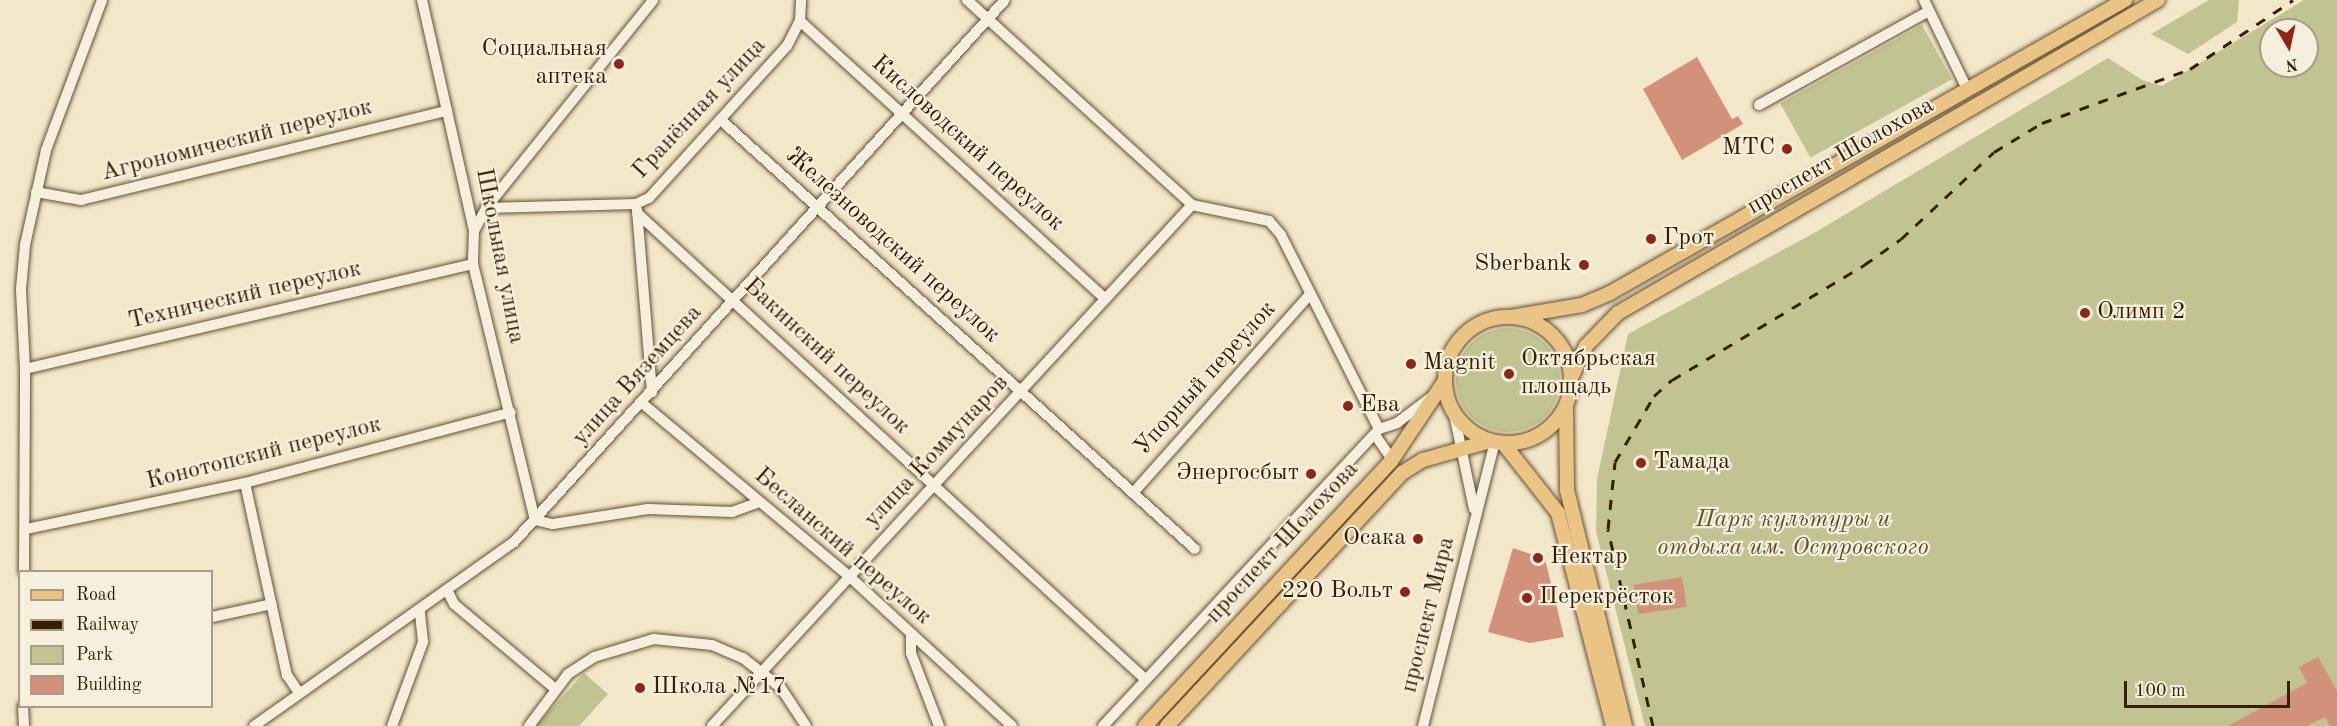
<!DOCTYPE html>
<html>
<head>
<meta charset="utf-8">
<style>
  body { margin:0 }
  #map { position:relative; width:2337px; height:726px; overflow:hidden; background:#f3e7ca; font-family:"Old Standard TT",serif }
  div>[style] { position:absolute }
  .green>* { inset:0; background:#c2c392; transform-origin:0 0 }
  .round { border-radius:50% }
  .building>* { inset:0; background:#d2917b; transform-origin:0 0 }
  .roads { filter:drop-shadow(0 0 2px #655032) drop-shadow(0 0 2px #655032) }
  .minor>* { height:10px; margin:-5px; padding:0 5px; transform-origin:5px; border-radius:5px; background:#f7efdd }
  .major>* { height:14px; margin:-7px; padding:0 7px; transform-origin:7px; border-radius:7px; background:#eac485 }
  .major>.ring { margin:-7px; padding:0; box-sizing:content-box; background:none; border:14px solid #eac485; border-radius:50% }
  .rail>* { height:3px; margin-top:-1.5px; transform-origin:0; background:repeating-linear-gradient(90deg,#361e00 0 10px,transparent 0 20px) }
  .dots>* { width:16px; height:16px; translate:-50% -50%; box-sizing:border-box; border:3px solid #f7efdd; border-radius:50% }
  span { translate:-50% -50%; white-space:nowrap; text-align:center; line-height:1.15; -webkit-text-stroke:4.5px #f7efdd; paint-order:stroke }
  .poi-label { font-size:24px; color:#361e00 }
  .right { translate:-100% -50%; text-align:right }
  .left { translate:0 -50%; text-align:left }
  .street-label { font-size:24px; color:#361e00 }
  .park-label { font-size:24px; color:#60502c; font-style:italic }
  .legend { position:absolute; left:18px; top:570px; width:195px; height:138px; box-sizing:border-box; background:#f7efdd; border:2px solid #aa9b85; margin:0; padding:8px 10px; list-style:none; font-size:18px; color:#361e00 }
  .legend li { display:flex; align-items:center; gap:12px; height:30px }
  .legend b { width:30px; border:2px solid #aa9b85 }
  .north { position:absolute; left:2259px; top:18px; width:60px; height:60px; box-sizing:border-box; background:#f7efdd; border:2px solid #aa9b85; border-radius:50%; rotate:171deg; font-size:16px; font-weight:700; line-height:24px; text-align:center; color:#361e00 }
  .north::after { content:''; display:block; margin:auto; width:21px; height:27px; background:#8f2418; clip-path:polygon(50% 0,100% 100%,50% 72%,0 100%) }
  .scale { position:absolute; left:2124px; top:681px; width:166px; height:27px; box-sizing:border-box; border:3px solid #361e00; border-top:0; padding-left:8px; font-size:18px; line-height:21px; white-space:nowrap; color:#361e00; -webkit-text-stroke:4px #f7efdd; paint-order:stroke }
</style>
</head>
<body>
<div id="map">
  <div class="green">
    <i style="clip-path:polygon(2209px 0,2239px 0,2237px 22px,2188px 54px,2151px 34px)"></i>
    <i style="clip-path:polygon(evenodd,2304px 0,2337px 0,2337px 726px,1645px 726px,1596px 532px,1597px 479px,1628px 334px,1814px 233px,2108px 58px,2142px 80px,2162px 86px,2304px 0,2271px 30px,2307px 30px,2307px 66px,2271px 66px,2271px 30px)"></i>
    <i style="left:1922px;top:25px;width:62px;height:162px;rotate:61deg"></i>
    <i class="round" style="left:1456px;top:328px;width:104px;height:104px"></i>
    <i style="clip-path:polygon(584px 673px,608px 694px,579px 726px,536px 726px)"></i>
  </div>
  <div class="building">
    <i style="clip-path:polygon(1697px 57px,1732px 119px,1738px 116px,1743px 124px,1682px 160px,1643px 89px)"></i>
    <i style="clip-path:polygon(1513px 548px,1545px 559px,1564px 637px,1530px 643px,1488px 632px)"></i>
    <i style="left:1682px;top:577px;width:30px;height:49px;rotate:81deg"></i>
    <i style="clip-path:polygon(2318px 657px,2337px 691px,2337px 726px,2330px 726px,2325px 717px,2307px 726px,2228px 726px,2307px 683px,2299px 667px)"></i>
  </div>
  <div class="roads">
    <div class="minor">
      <i style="left:422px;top:0;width:237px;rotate:77.3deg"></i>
      <i style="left:474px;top:231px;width:33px;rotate:92deg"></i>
      <i style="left:473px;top:264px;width:263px;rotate:76.4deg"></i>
      <i style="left:967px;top:0;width:304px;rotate:42.3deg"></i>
      <i style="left:1192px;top:205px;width:79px;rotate:11.7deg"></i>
      <i style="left:1269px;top:221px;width:18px;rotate:49deg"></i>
      <i style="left:1281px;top:235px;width:217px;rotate:63.2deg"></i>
      <i style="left:1379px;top:429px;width:19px;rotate:-18deg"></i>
      <i style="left:1397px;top:423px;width:41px;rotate:-37.1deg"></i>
      <i style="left:1924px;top:0;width:101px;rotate:64.2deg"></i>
      <i style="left:800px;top:21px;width:413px;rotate:42.3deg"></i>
      <i style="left:1759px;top:105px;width:194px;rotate:-28.9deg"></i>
      <i style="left:721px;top:120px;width:639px;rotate:42.15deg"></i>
      <i style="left:36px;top:192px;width:46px;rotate:10.1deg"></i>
      <i style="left:81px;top:200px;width:377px;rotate:-13.7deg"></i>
      <i style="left:486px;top:208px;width:150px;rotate:-1.5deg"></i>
      <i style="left:636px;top:204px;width:14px;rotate:-25deg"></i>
      <i style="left:649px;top:198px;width:205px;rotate:-47.8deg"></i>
      <i style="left:787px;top:46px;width:28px;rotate:-63deg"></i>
      <i style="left:800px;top:21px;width:21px;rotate:-87deg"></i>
      <i style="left:637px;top:210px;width:183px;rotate:85.3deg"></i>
      <i style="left:637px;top:213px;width:689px;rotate:42.53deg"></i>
      <i style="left:474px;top:231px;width:26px;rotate:-62deg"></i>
      <i style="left:486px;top:208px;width:267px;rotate:-51.2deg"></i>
      <i style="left:25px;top:369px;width:460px;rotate:-13.2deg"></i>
      <i style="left:642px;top:403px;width:271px;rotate:39.9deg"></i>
      <i style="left:850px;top:577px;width:220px;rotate:42.6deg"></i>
      <i style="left:1454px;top:414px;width:97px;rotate:78.1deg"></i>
      <i style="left:1375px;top:435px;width:29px;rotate:55deg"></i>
      <i style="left:245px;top:483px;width:197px;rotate:77.7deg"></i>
      <i style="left:287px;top:675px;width:22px;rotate:56deg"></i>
      <i style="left:1133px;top:493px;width:266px;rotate:-48.3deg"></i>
      <i style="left:535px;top:520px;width:18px;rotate:13deg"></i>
      <i style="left:553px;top:524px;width:96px;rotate:-9deg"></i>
      <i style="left:648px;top:509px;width:84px;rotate:2deg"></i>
      <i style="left:732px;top:512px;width:29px;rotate:-20deg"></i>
      <i style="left:26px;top:529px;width:224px;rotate:-11.9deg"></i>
      <i style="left:245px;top:483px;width:275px;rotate:-14.9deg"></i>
      <i style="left:24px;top:572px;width:203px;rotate:-89.7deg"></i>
      <i style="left:25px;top:369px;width:80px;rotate:-92.9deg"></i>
      <i style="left:21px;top:289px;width:44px;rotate:-84.8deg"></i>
      <i style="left:25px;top:245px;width:97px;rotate:-77.5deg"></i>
      <i style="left:46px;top:150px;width:160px;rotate:-69.5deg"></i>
      <i style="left:447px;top:590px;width:16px;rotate:63deg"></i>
      <i style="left:454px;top:604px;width:131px;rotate:40deg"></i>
      <i style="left:212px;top:617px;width:61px;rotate:-12.2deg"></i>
      <i style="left:911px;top:636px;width:17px;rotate:90deg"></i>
      <i style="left:911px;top:653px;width:78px;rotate:69deg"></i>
      <i style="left:23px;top:706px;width:20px;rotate:87deg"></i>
      <i style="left:254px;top:726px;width:319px;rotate:-35.3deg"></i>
      <i style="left:514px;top:542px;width:731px;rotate:-47.83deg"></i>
      <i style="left:392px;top:726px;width:90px;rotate:-69.7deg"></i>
      <i style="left:423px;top:642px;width:31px;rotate:-96deg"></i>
      <i style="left:529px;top:726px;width:65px;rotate:-53.1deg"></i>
      <i style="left:568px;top:674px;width:31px;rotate:-33deg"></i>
      <i style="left:594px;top:657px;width:63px;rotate:-16.7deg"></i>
      <i style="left:654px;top:639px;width:58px;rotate:5.9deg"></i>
      <i style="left:712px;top:645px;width:34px;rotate:23deg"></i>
      <i style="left:743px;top:658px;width:48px;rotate:38.3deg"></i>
      <i style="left:781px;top:688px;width:45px;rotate:56.7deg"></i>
      <i style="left:712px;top:726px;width:708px;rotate:-47.35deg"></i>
      <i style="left:1103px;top:726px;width:405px;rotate:-47.1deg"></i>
      <i style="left:1423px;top:726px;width:293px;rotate:-75.8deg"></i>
    </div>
    <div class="major">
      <i class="ring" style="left:1445px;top:317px;width:112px;height:112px"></i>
      <i style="left:1511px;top:317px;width:72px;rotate:-9.6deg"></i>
      <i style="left:1582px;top:305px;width:30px;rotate:-23deg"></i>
      <i style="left:1610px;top:293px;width:593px;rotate:-29.64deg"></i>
      <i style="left:1571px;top:378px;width:35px;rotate:-65deg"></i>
      <i style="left:1586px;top:346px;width:46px;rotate:-45.9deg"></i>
      <i style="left:1618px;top:313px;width:624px;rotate:-30.1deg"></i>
      <i style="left:1566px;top:409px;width:81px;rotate:89.3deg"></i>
      <i style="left:1567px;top:490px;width:243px;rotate:76.2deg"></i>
      <i style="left:1503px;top:443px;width:89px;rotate:51.8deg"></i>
      <i style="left:1558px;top:513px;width:220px;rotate:75.5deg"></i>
      <i style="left:1145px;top:726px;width:362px;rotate:-47.1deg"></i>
      <i style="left:1391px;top:461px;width:95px;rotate:-56.1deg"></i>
      <i style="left:1167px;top:726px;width:345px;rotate:-47.1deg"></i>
      <i style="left:1402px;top:473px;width:25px;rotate:-32deg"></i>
      <i style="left:1423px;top:460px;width:70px;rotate:-15.8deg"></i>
    </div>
  </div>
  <div class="rail">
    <i style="left:1653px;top:726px;width:202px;rotate:-102.9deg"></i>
    <i style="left:1608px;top:529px;width:67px;rotate:-84deg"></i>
    <i style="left:1615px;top:462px;width:77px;rotate:-59.4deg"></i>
    <i style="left:1654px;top:396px;width:24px;rotate:-42deg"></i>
    <i style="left:1672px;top:380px;width:224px;rotate:-30.9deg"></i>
    <i style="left:1864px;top:265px;width:45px;rotate:-35.1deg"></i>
    <i style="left:1901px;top:239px;width:127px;rotate:-43.1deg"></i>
    <i style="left:1994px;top:152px;width:56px;rotate:-31.1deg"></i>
    <i style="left:2042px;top:123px;width:158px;rotate:-20deg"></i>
    <i style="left:2190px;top:69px;width:124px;rotate:-33.8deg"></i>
  </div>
  <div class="dots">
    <i style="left:619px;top:64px;background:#8f2418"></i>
    <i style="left:1787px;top:149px;background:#8f2418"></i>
    <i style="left:1651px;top:239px;background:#8f2418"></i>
    <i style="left:1584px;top:265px;background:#8f2418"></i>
    <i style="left:2085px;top:313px;background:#8f2418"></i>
    <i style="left:1411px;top:364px;background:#8f2418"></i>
    <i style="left:1509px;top:374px;background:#8f2418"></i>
    <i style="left:1348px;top:406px;background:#8f2418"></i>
    <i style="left:1641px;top:463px;background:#8f2418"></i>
    <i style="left:1311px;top:474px;background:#8f2418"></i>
    <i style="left:1418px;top:539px;background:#8f2418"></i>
    <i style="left:1538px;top:558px;background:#8f2418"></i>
    <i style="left:1405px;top:592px;background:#8f2418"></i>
    <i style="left:1527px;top:598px;background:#8f2418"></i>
    <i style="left:640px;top:688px;background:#8f2418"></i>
  </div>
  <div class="poi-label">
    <span class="right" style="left:607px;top:64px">Социальная<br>аптека</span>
    <span class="right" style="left:1775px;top:149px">МТС</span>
    <span class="left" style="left:1663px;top:239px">Грот</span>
    <span class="right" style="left:1572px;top:265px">Sberbank</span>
    <span class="left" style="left:2097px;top:313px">Олимп 2</span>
    <span class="left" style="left:1521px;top:374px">Октябрьская<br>площадь</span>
    <span class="left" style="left:1423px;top:364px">Magnit</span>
    <span class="left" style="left:1360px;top:406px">Ева</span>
    <span class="left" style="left:1653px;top:463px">Тамада</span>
    <span class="right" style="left:1299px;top:474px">Энергосбыт</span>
    <span class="right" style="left:1406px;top:539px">Осака</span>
    <span class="left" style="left:1550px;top:558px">Нектар</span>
    <span class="right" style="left:1393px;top:592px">220 Вольт</span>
    <span class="left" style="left:1539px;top:598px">Перекрёсток</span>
    <span class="left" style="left:652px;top:688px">Школа №17</span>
  </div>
  <div class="street-label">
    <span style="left:700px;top:109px;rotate:-47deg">Гранённая улица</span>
    <span style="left:237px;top:141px;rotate:-14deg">Агрономический переулок</span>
    <span style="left:967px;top:144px;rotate:42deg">Кисловодский переулок</span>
    <span style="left:1841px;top:157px;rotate:-30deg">проспект Шолохова</span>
    <span style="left:892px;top:246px;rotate:42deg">Железноводский переулок</span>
    <span style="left:499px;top:256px;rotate:79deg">Школьная улица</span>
    <span style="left:245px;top:296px;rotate:-13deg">Технический переулок</span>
    <span style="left:826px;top:357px;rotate:43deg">Бакинский переулок</span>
    <span style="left:638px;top:376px;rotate:-48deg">улица Вяземцева</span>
    <span style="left:1206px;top:379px;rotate:-48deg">Упорный переулок</span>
    <span style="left:937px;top:452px;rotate:-47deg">улица Коммунаров</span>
    <span style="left:264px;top:454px;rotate:-14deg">Конотопский переулок</span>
    <span style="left:1283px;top:543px;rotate:-47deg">проспект Шолохова</span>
    <span style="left:842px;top:547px;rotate:41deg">Бесланский переулок</span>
    <span style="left:1429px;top:615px;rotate:-76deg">проспект Мира</span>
  </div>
  <div class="park-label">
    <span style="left:1793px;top:535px">Парк культуры и<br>отдыха им. Островского</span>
  </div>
  <ul class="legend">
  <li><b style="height:8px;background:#eac485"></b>Road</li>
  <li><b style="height:8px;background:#361e00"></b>Railway</li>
  <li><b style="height:16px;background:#c2c392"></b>Park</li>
  <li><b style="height:16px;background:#d2917b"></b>Building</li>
  </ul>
  <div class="north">N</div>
  <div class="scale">100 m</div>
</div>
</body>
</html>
